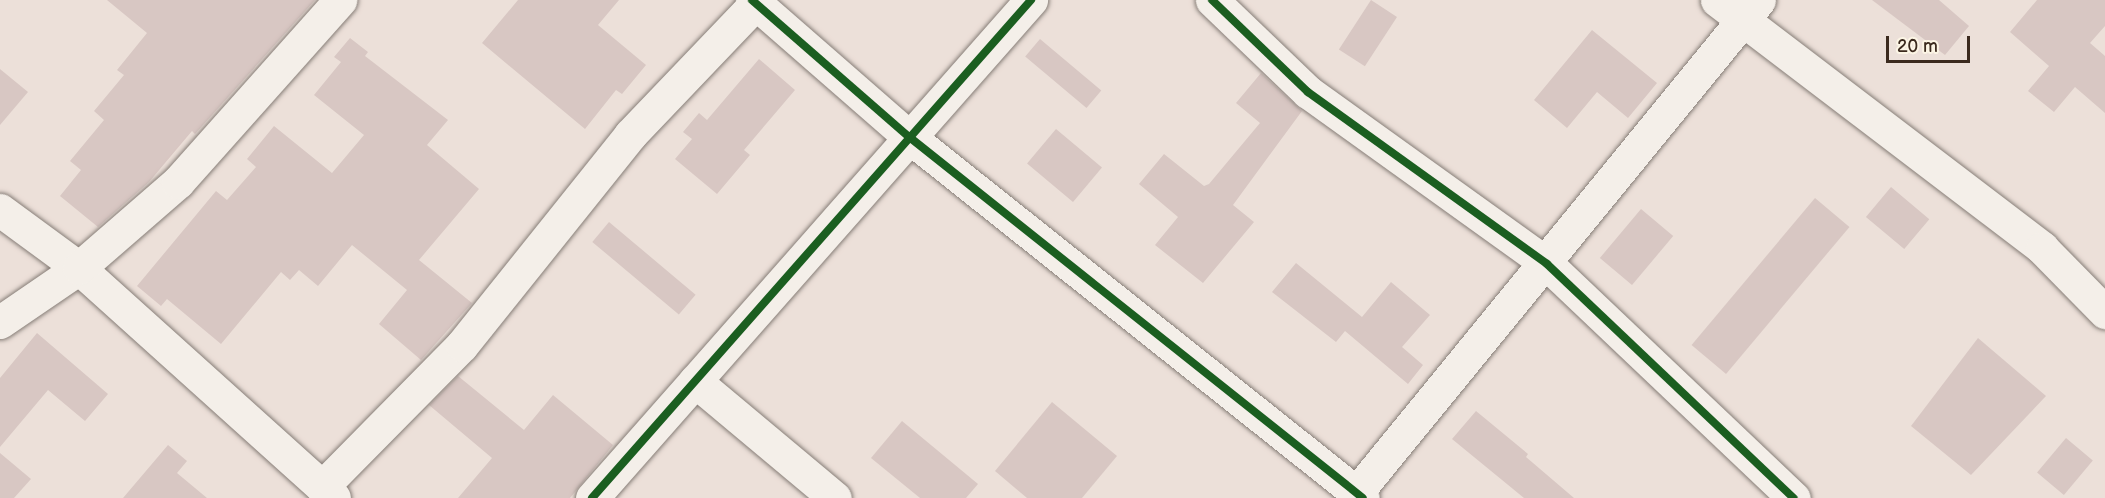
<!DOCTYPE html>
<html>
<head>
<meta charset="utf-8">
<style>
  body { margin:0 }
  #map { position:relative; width:2105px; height:498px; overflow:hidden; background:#ece0d9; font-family:"Balsamiq Sans",sans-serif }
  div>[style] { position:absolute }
  .building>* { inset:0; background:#d8c7c3; transform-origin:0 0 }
  .roads { filter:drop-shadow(0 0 2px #867d77) drop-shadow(0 0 2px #867d77) }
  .minor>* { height:33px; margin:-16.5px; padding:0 16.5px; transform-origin:16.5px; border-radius:16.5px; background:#f4efe9 }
  .cycleway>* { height:8px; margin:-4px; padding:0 4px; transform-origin:4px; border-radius:4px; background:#1b5e20 }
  span { translate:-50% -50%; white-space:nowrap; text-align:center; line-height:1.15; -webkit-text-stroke:4.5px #fcf5e5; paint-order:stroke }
  .scale { position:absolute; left:1886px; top:36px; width:84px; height:27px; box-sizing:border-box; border:3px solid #3b2a1e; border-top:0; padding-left:8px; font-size:18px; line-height:21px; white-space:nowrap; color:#3b2a1e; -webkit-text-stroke:4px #fcf5e5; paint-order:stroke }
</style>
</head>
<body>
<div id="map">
  <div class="building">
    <i style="clip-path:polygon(107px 0,315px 0,195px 134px,192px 131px,149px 182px,98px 227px,60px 196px,81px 170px,70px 161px,104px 120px,94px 111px,124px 75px,117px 70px,147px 33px)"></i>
    <i style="clip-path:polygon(518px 0,619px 0,598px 25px,646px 65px,622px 94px,616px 90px,585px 129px,482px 43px)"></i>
    <i style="left:1371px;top:0;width:31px;height:59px;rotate:33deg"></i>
    <i style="clip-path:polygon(1872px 0,1939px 0,1969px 26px,1945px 55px)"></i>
    <i style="clip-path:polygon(2037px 0,2105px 0,2105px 26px,2090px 43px,2105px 56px,2105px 113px,2075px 87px,2054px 112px,2028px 91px,2049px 66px,2010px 32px)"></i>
    <i style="clip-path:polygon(1592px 30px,1657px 83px,1628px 118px,1597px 92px,1567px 128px,1534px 100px)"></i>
    <i style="clip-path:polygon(350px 38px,368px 52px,365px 56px,448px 120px,427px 145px,479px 189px,419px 260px,472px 303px,421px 360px,379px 324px,407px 290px,352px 245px,318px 286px,299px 270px,290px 280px,281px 272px,221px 344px,167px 299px,161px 306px,137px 286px,216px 191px,227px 200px,256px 167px,247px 159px,274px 126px,332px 173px,364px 135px,314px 95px,341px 62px,334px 57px)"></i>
    <i style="left:1040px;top:39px;width:80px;height:23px;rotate:40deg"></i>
    <i style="clip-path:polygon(759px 59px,795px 90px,744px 150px,750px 155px,717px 194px,675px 159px,692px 139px,683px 132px,699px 113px,707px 120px)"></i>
    <i style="clip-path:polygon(0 69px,28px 92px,0 125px)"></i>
    <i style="clip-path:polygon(1261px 73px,1302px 111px,1233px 205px,1254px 222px,1203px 283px,1155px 245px,1178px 217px,1139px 184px,1164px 154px,1204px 186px,1209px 184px,1260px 123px,1236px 103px)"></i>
    <i style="left:1056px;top:129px;width:60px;height:45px;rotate:40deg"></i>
    <i style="left:1891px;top:187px;width:50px;height:39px;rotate:40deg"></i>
    <i style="left:1815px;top:198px;width:45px;height:192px;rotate:40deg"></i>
    <i style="left:1641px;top:209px;width:42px;height:64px;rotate:40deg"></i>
    <i style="left:609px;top:222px;width:113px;height:26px;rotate:40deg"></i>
    <i style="clip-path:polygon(1296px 263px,1362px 317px,1391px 282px,1430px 315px,1402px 347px,1423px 365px,1408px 384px,1345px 331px,1336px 342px,1272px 292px)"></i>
    <i style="clip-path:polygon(37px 333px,108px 394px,85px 421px,48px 390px,0 447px,0 378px)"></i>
    <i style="clip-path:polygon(1978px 338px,2046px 396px,1971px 475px,1911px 426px)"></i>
    <i style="clip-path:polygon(458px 376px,524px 430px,553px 395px,613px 445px,570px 498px,458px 498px,492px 458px,429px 405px)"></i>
    <i style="clip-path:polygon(1052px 402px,1117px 456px,1082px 498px,1027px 498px,995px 471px)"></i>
    <i style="clip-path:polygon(1476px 411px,1528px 454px,1526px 457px,1574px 498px,1524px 498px,1452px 439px)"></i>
    <i style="clip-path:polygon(902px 421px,978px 484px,966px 498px,920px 498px,871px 458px)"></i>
    <i style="left:2066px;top:438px;width:35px;height:45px;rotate:40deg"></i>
    <i style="clip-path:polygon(168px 445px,187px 461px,177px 473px,207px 498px,123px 498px)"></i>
    <i style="clip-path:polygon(0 453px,31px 479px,14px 498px,0 498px)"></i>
  </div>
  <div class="roads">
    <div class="minor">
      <i style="left:752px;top:0;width:207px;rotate:41.1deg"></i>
      <i style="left:908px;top:136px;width:581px;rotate:38.51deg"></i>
      <i style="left:1212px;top:0;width:133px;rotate:43.8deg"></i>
      <i style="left:1308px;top:92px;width:294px;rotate:35.7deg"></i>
      <i style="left:1547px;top:264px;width:340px;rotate:43.5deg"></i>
      <i style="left:1717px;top:0;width:409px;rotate:37.3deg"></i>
      <i style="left:2042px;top:248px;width:90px;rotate:45.5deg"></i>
      <i style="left:0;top:210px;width:98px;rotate:36.3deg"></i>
      <i style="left:79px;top:268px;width:343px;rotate:42deg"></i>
      <i style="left:0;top:322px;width:96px;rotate:-34.4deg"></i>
      <i style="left:79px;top:268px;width:131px;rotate:-41deg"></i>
      <i style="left:178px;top:182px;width:244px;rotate:-48.3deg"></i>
      <i style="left:695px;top:381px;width:182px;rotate:39.9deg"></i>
      <i style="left:322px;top:487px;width:199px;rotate:-45.4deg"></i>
      <i style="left:462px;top:345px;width:269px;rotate:-51.3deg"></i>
      <i style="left:630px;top:135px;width:182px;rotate:-46.3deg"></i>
      <i style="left:592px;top:498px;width:664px;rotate:-48.6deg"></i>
      <i style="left:1352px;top:498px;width:643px;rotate:-50.74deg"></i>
    </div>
  </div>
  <div class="cycleway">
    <i style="left:752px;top:0;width:207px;rotate:41.1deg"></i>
    <i style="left:908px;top:136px;width:581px;rotate:38.51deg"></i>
    <i style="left:1212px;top:0;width:133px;rotate:43.8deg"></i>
    <i style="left:1308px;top:92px;width:294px;rotate:35.7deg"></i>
    <i style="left:1547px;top:264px;width:340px;rotate:43.5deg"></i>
    <i style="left:592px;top:498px;width:664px;rotate:-48.6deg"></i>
  </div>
  <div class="scale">20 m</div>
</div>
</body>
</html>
